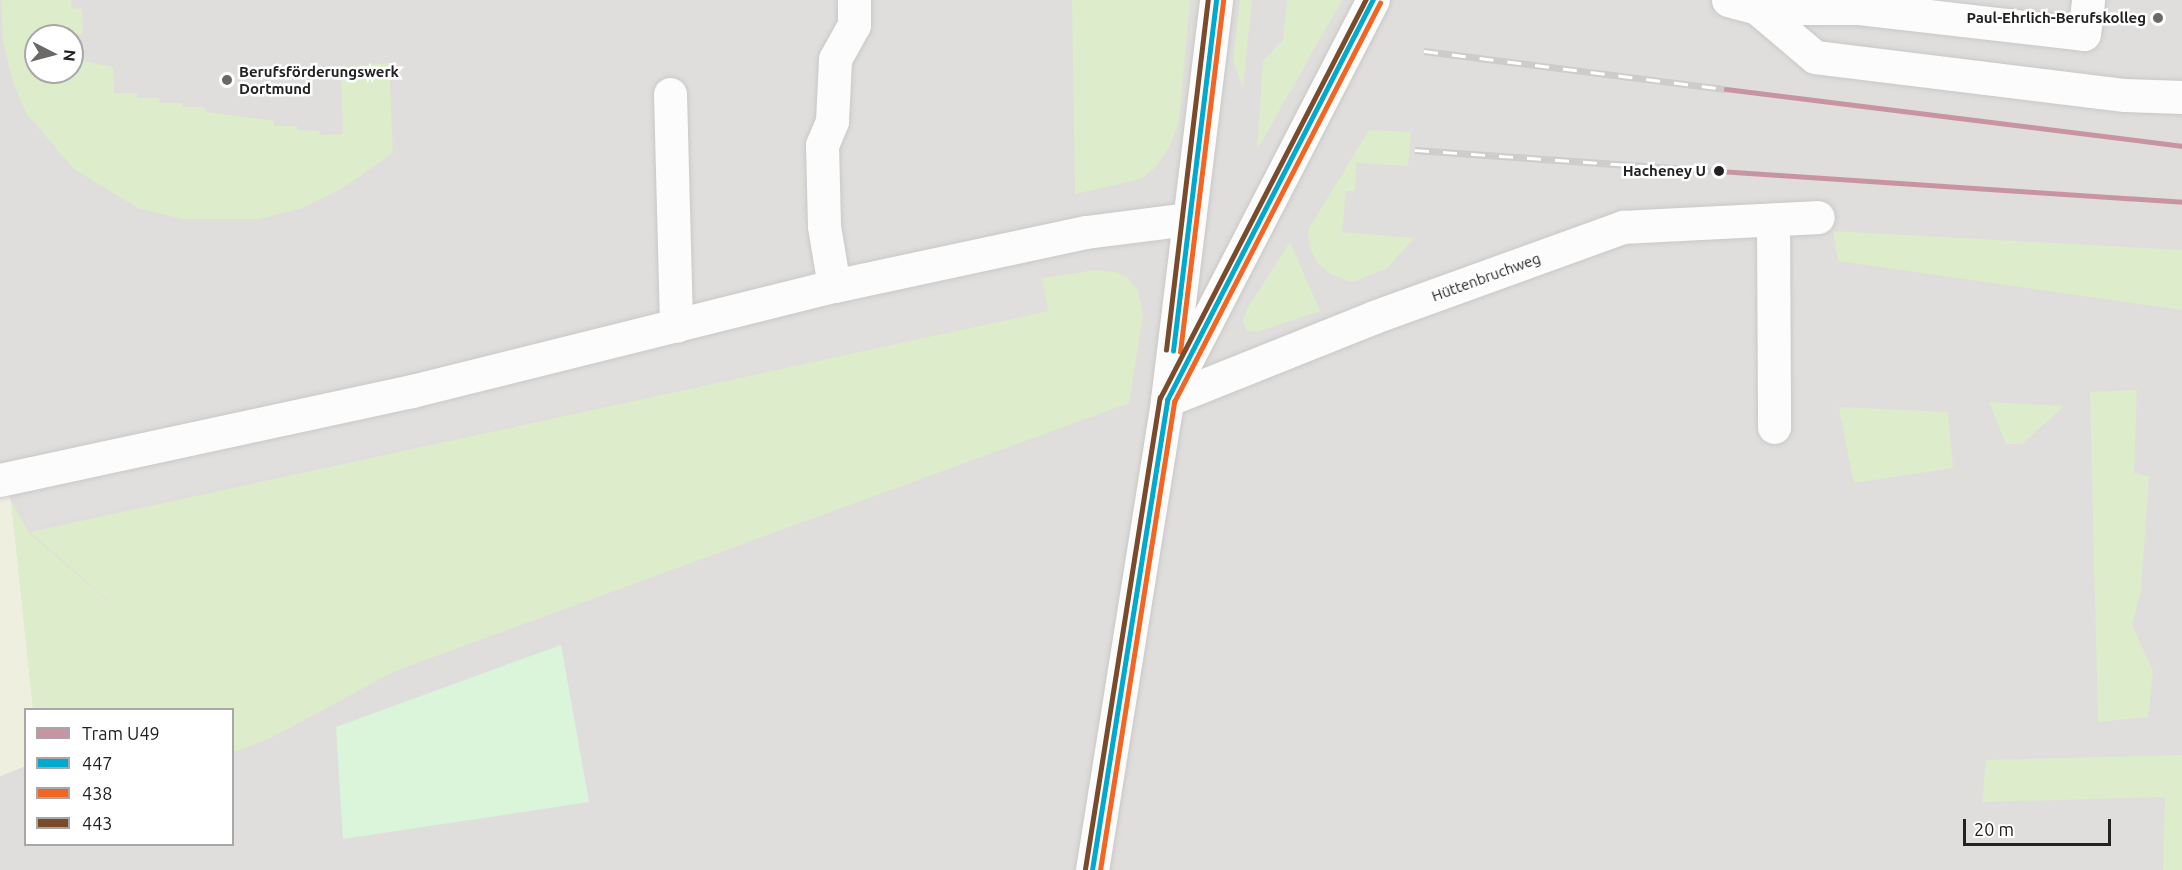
<!DOCTYPE html>
<html>
<head>
<meta charset="utf-8">
<style>
  body { margin:0 }
  #map { position:relative; width:2182px; height:870px; overflow:hidden; background:#f0eeeb; font-family:Ubuntu,sans-serif }
  div>[style] { position:absolute }
  .residential>* { inset:0; background:#dfdedc }
  .farmland>* { inset:0; background:#efefdf }
  .grass>* { inset:0; background:#ddeccb }
  .park>* { inset:0; background:#daf5da }
  .parking>* { inset:0; background:#e0dfde; transform-origin:0 0 }
  .roads { filter:drop-shadow(0 0 2px #c9c8c7) drop-shadow(0 0 2px #c9c8c7) }
  .minor>* { height:33px; margin:-16.5px; padding:0 16.5px; transform-origin:16.5px; border-radius:16.5px; background:#fdfcfc }
  .rail>* { height:7px; margin-top:-3.5px; transform-origin:0; background:repeating-linear-gradient(90deg,#fff 0 14px,#ccc 0 28px); box-sizing:border-box; border-block:2px solid #ccc }
  .bus-1>* { height:4.5px; margin:-2.25px; padding:0 2.25px; transform-origin:2.25px; border-radius:2.25px; background:#00a9ce }
  .bus-2>* { height:4.5px; margin:-2.25px; padding:0 2.25px; transform-origin:2.25px; border-radius:2.25px; background:#f26522 }
  .bus-3>* { height:4.5px; margin:-2.25px; padding:0 2.25px; transform-origin:2.25px; border-radius:2.25px; background:#7a4b2a }
  .tram-1>* { height:4.5px; margin:-2.25px; padding:0 2.25px; transform-origin:2.25px; border-radius:2.25px; background:#c894a2 }
  .dots>* { width:16px; height:16px; translate:-50% -50%; box-sizing:border-box; border:3px solid #fff; border-radius:50% }
  span { translate:-50% -50%; white-space:nowrap; text-align:center; line-height:1.15; -webkit-text-stroke:5px #fff; paint-order:stroke }
  .poi-label { font-size:15px; color:#222; font-weight:700 }
  .right { translate:-100% -50%; text-align:right }
  .left { translate:0 -50%; text-align:left }
  .stop-label { font-size:15px; color:#222; font-weight:700 }
  .street-label { font-size:15px; color:#222 }
  .legend { position:absolute; left:24px; top:708px; width:210px; height:138px; box-sizing:border-box; background:#fff; border:2px solid #a7a7a7; margin:0; padding:8px 10px; list-style:none; font-size:18px; color:#222 }
  .legend li { display:flex; align-items:center; gap:12px; height:30px }
  .legend b { width:30px; border:2px solid #a7a7a7 }
  .north { position:absolute; left:24px; top:24px; width:60px; height:60px; box-sizing:border-box; background:#fff; border:2px solid #a7a7a7; border-radius:50%; rotate:96deg; font-size:16px; font-weight:700; line-height:24px; text-align:center; color:#222 }
  .north::after { content:''; display:block; margin:auto; width:21px; height:27px; background:#6a6968; clip-path:polygon(50% 0,100% 100%,50% 72%,0 100%) }
  .scale { position:absolute; left:1963px; top:819px; width:148px; height:27px; box-sizing:border-box; border:3px solid #222; border-top:0; padding-left:8px; font-size:18px; line-height:21px; white-space:nowrap; color:#222; -webkit-text-stroke:4px #fff; paint-order:stroke }
</style>
</head>
<body>
<div id="map">
  <div class="residential">
    <i style="clip-path:polygon(evenodd,0 0,2182px 0,2182px 870px,0 870px,0 776px,25px 766px,26px 844px,232px 844px,232px 710px,33px 709px,11px 501px,0 473px,0 0,36px 36px,72px 36px,72px 72px,36px 72px,36px 36px)"></i>
  </div>
  <div class="farmland">
    <i style="clip-path:polygon(0 473px,11px 501px,33px 709px,26px 710px,25px 766px,0 776px)"></i>
  </div>
  <div class="grass">
    <i style="clip-path:polygon(evenodd,1px 0,71px 0,72px 8px,82px 9px,83px 34px,73px 38px,74px 59px,113px 67px,114px 93px,137px 93px,137px 98px,159px 98px,160px 103px,182px 103px,183px 107px,205px 107px,206px 112px,274px 121px,274px 126px,297px 126px,297px 130px,319px 131px,320px 135px,343px 134px,341px 67px,389px 63px,393px 153px,341px 189px,302px 208px,258px 219px,183px 219px,138px 208px,74px 169px,26px 113px,13px 82px,3px 42px,1px 0,36px 36px,72px 36px,72px 72px,36px 72px,36px 36px)"></i>
    <i style="clip-path:polygon(1072px 0,1190px 0,1179px 120px,1170px 146px,1156px 167px,1140px 179px,1075px 194px)"></i>
    <i style="clip-path:polygon(1240px 0,1252px 0,1243px 87px,1233px 62px)"></i>
    <i style="clip-path:polygon(1287px 0,1342px 0,1257px 150px,1263px 61px,1283px 40px)"></i>
    <i style="clip-path:polygon(1369px 130px,1411px 132px,1408px 166px,1356px 163px,1355px 191px,1346px 191px,1342px 232px,1414px 238px,1387px 268px,1353px 282px,1332px 275px,1318px 264px,1310px 248px,1308px 230px)"></i>
    <i style="clip-path:polygon(1833px 231px,2182px 250px,2182px 310px,1838px 261px)"></i>
    <i style="clip-path:polygon(1290px 242px,1320px 311px,1257px 332px,1247px 331px,1243px 322px,1247px 309px)"></i>
    <i style="clip-path:polygon(1096px 270px,1116px 272px,1129px 279px,1138px 291px,1143px 315px,1129px 403px,395px 671px,269px 739px,233px 752px,232px 710px,33px 709px,11px 501px,29px 533px,145px 633px,30px 532px,1048px 311px,1042px 278px)"></i>
    <i style="clip-path:polygon(2137px 390px,2134px 473px,2149px 476px,2141px 590px,2132px 624px,2153px 672px,2148px 717px,2098px 722px,2090px 392px)"></i>
    <i style="clip-path:polygon(1989px 402px,2064px 406px,2022px 444px,2006px 444px)"></i>
    <i style="clip-path:polygon(1839px 407px,1948px 412px,1953px 468px,1854px 483px)"></i>
    <i style="clip-path:polygon(2182px 755px,2182px 870px,2163px 870px,2165px 797px,1982px 802px,1986px 760px)"></i>
  </div>
  <div class="park">
    <i style="clip-path:polygon(561px 645px,589px 802px,343px 839px,336px 727px)"></i>
  </div>
  <div class="parking">
    <i style="left:1039px;top:267px;width:45px;height:1044px;rotate:78deg"></i>
  </div>
  <div class="roads">
    <div class="minor">
      <i style="left:1728px;top:0;width:30px;rotate:15deg"></i>
      <i style="left:1757px;top:8px;width:76px;rotate:40.2deg"></i>
      <i style="left:1815px;top:57px;width:312px;rotate:7deg"></i>
      <i style="left:2125px;top:95px;width:57px;rotate:2deg"></i>
      <i style="left:1757px;top:8px;width:102px"></i>
      <i style="left:1859px;top:8px;width:226px;rotate:6.6deg"></i>
      <i style="left:2084px;top:34px;width:34px;rotate:-83deg"></i>
      <i style="left:670px;top:94px;width:232px;rotate:88.5deg"></i>
      <i style="left:1773px;top:220px;width:207px;rotate:89.7deg"></i>
      <i style="left:834px;top:286px;width:61px;rotate:-99.5deg"></i>
      <i style="left:824px;top:226px;width:81px;rotate:-91.4deg"></i>
      <i style="left:822px;top:145px;width:26px;rotate:-67deg"></i>
      <i style="left:832px;top:121px;width:62px;rotate:-87.2deg"></i>
      <i style="left:835px;top:59px;width:39px;rotate:-61deg"></i>
      <i style="left:854px;top:25px;width:25px;rotate:-90deg"></i>
      <i style="left:1177px;top:379px;width:427px;rotate:-62.7deg"></i>
      <i style="left:1167px;top:400px;width:223px;rotate:-21.8deg"></i>
      <i style="left:1374px;top:317px;width:265px;rotate:-19.9deg"></i>
      <i style="left:1623px;top:227px;width:195px;rotate:-2.9deg"></i>
      <i style="left:0;top:480px;width:422px;rotate:-12.2deg"></i>
      <i style="left:412px;top:391px;width:435px;rotate:-14deg"></i>
      <i style="left:834px;top:286px;width:258px;rotate:-12.1deg"></i>
      <i style="left:1086px;top:232px;width:104px;rotate:-7.2deg"></i>
      <i style="left:1092px;top:870px;width:476px;rotate:-80.9deg"></i>
      <i style="left:1167px;top:400px;width:403px;rotate:-83deg"></i>
    </div>
  </div>
  <div class="rail">
    <i style="left:1424px;top:51px;width:304px;rotate:7.2deg"></i>
    <i style="left:1415px;top:150px;width:305px;rotate:4deg"></i>
  </div>
  <div class="bus-1">
    <i style="left:1173px;top:351px;width:354px;rotate:-83deg"></i>
    <i style="left:1092px;top:870px;width:476px;rotate:-80.9deg"></i>
    <i style="left:1167px;top:400px;width:450px;rotate:-62.8deg"></i>
  </div>
  <div class="bus-2">
    <i style="left:1180px;top:352px;width:354px;rotate:-83deg"></i>
    <i style="left:1100px;top:870px;width:474px;rotate:-81deg"></i>
    <i style="left:1174px;top:402px;width:449px;rotate:-62.7deg"></i>
  </div>
  <div class="bus-3">
    <i style="left:1166px;top:350px;width:353px;rotate:-83.2deg"></i>
    <i style="left:1085px;top:869px;width:477px;rotate:-81deg"></i>
    <i style="left:1160px;top:398px;width:448px;rotate:-62.7deg"></i>
  </div>
  <div class="tram-1">
    <i style="left:1726px;top:89px;width:460px;rotate:7.1deg"></i>
    <i style="left:1719px;top:171px;width:464px;rotate:3.8deg"></i>
  </div>
  <div class="dots">
    <i style="left:2158px;top:18px;background:#6a6968"></i>
    <i style="left:227px;top:80px;background:#6a6968"></i>
    <i style="left:1719px;top:171px;background:#222"></i>
  </div>
  <div class="poi-label">
    <span class="right" style="left:2146px;top:18px">Paul-Ehrlich-Berufskolleg</span>
    <span class="left" style="left:239px;top:80px">Berufsförderungswerk<br>Dortmund</span>
  </div>
  <div class="stop-label">
    <span class="right" style="left:1706px;top:171px">Hacheney U</span>
  </div>
  <div class="street-label">
    <span style="left:1486px;top:277px;rotate:-20deg">Hüttenbruchweg</span>
  </div>
  <ul class="legend">
  <li><b style="height:8px;background:#c894a2"></b>Tram U49</li>
  <li><b style="height:8px;background:#00a9ce"></b>447</li>
  <li><b style="height:8px;background:#f26522"></b>438</li>
  <li><b style="height:8px;background:#7a4b2a"></b>443</li>
  </ul>
  <div class="north">N</div>
  <div class="scale">20 m</div>
</div>
</body>
</html>
